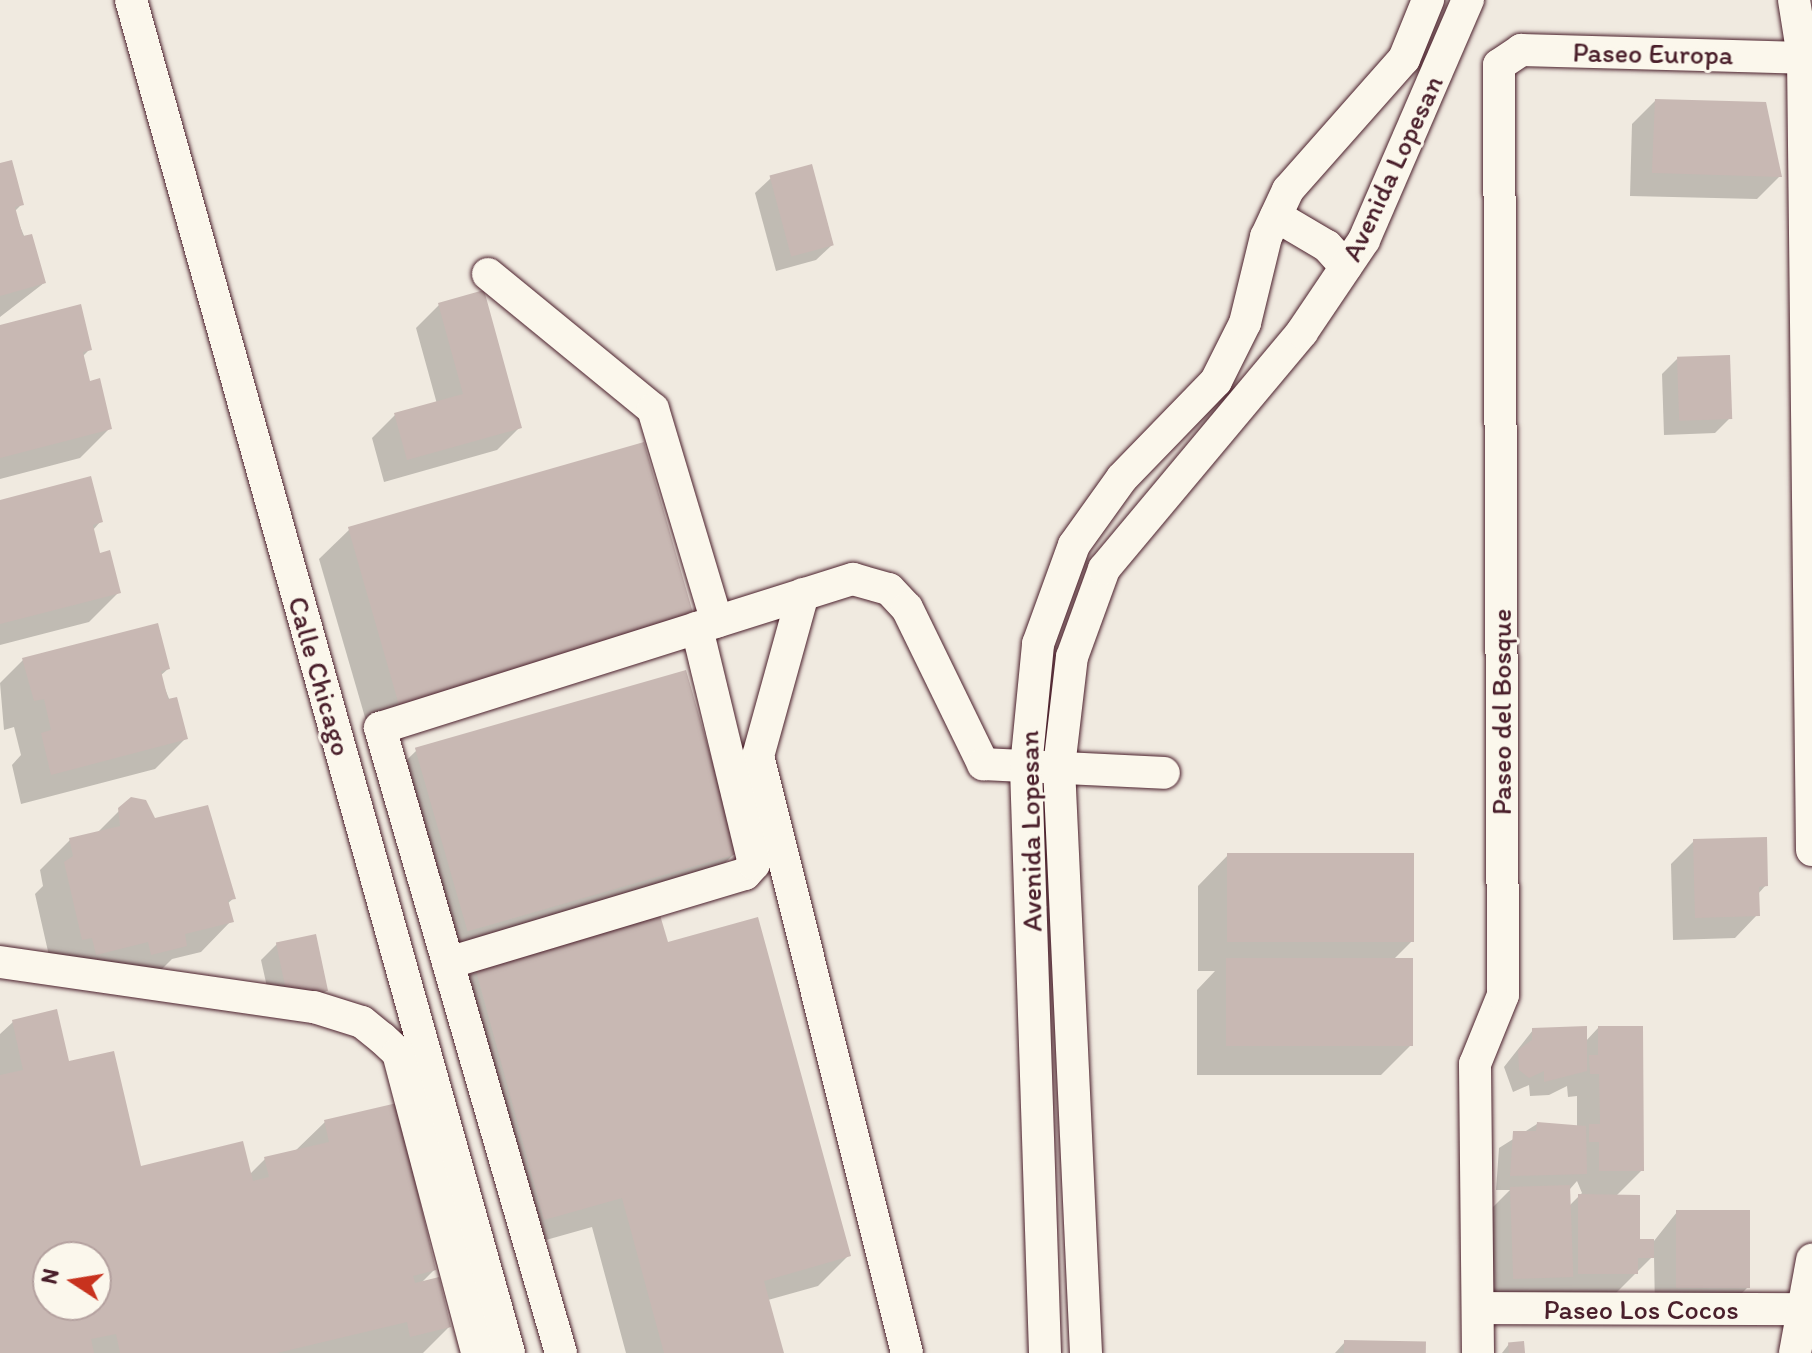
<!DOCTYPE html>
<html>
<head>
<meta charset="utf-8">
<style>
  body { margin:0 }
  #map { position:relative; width:1812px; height:1353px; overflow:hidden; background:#f0eae0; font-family:Itim,sans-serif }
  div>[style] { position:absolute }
  .shadow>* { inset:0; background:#0003 }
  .building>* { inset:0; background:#c8b8b3; transform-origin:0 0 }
  .roads { filter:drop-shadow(0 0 2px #4a1f2b) drop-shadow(0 0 2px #4a1f2b) }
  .minor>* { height:32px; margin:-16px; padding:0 16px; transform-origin:16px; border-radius:16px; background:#fbf7ec }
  span { translate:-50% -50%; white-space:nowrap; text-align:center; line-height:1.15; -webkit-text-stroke:6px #fbf7ec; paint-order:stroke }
  .street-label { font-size:28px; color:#4a1f2b }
  .north { position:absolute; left:32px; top:1241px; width:80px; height:80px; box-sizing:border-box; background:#fbf7ec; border:2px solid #b4a19f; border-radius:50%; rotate:282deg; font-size:22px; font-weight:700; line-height:32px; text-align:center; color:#4a1f2b }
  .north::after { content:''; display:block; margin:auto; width:28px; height:36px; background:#c8321e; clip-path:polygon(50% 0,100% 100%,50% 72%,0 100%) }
</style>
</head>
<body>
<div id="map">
  <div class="shadow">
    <i style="clip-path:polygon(1655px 101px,1780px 176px,1757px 199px,1630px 196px,1632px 124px)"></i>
    <i style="clip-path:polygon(0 165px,22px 204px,14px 212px,44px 283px,0 317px)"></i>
    <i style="clip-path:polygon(771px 178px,832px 245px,816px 260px,776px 271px,755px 193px)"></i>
    <i style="clip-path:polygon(439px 305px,520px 427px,497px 450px,384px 482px,372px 438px,395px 415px,437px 404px,416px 328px)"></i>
    <i style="clip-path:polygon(0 327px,90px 349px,82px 357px,89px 383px,110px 428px,80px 458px,0 479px)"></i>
    <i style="clip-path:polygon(1677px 359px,1730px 418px,1715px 433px,1664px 435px,1662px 374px)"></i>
    <i style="clip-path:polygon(642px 444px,371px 738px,319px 559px,350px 529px)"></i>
    <i style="clip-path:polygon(0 502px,100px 522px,93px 530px,99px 555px,119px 592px,89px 622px,0 645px)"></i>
    <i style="clip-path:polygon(23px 660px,168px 669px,160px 676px,185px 739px,155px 769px,21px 804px,12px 765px,21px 755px,14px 727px,4px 730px,0 683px)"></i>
    <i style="clip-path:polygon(684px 673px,735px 853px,705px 883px,436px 961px,385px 781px,416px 751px)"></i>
    <i style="clip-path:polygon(120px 810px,154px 820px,234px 898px,227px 904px,231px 921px,201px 952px,172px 959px,155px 976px,52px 969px,35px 894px,43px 886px,40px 870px,70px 840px,96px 834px)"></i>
    <i style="clip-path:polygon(1694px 841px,1766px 885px,1757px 895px,1757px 915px,1735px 938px,1673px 940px,1671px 864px)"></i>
    <i style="clip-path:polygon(1228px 855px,1412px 941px,1393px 960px,1411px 1045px,1381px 1075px,1197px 1075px,1197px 990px,1215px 971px,1198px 971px,1198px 886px)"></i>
    <i style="clip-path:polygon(277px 944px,326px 991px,310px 1006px,273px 1014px,261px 960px)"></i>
    <i style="clip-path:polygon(476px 969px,848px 1256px,818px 1286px,768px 1300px,782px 1353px,626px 1353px,592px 1227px,514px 1249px,446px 999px)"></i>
    <i style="clip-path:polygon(evenodd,13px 1022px,67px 1064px,139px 1168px,249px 1175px,265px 1159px,294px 1152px,325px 1122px,434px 1270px,420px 1284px,449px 1327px,423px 1353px,0 1353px,0 1034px,13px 1022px,48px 1257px,96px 1257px,96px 1305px,48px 1305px,48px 1257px)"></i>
    <i style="clip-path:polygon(evenodd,1598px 1028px,1642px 1170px,1616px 1196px,1638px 1241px,1654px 1241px,1677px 1212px,1749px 1286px,1726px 1309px,1655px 1310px,1654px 1255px,1613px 1296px,1555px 1292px,1548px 1300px,1491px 1301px,1488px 1212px,1510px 1190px,1496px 1190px,1499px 1148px,1537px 1124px,1577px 1128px,1577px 1096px,1568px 1097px,1567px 1086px,1549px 1095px,1530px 1096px,1529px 1085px,1513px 1092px,1504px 1067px,1533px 1030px,1585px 1042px,1598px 1028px,1577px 1181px,1582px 1193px,1568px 1207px,1570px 1189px,1577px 1181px)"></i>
    <i style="clip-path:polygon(1345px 1342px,1424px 1353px,1335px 1353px)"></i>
    <i style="clip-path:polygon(1509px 1344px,1523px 1353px,1502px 1353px)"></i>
  </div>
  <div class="building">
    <i style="clip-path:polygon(1655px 99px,1766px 102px,1782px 177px,1652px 173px)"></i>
    <i style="clip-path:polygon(12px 160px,24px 205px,15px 207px,23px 236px,32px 234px,46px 283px,0 296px,0 163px)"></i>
    <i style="left:812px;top:164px;width:84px;height:44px;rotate:75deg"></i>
    <i style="clip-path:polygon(484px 290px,522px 428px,407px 460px,394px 413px,463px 394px,438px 303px)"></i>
    <i style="clip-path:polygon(81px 304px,92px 350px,83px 352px,90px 381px,100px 378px,112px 429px,0 458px,0 325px)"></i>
    <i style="left:1730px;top:355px;width:64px;height:53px;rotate:88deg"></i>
    <i style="left:644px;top:442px;width:188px;height:308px;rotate:74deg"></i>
    <i style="clip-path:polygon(91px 476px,103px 522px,93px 525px,100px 553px,110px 550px,121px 593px,0 624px,0 500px)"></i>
    <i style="clip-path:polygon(158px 623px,170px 669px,161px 671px,168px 699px,177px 697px,188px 739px,51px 775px,41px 733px,51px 730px,44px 699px,34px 701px,22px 658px)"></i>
    <i style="left:686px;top:670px;width:191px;height:282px;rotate:74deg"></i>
    <i style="clip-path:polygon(131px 797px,146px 800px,155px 818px,208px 805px,236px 899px,228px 900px,234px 922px,185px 934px,187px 946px,151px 955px,148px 942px,96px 955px,92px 938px,82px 940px,64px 862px,73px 856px,69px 838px,120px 826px,118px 808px)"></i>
    <i style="clip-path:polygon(1767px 837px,1768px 886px,1759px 887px,1760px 916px,1695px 918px,1693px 839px)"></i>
    <i style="left:1227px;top:853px;width:187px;height:89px"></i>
    <i style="clip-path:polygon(660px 915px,668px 942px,758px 917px,851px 1256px,764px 1281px,784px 1353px,664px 1353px,622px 1198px,544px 1220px,475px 967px)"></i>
    <i style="left:316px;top:934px;width:58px;height:41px;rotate:78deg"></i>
    <i style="left:1226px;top:958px;width:187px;height:88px"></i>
    <i style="clip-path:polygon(evenodd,57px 1009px,69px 1061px,114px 1051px,141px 1166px,243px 1141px,253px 1181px,269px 1177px,264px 1157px,329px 1142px,324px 1120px,397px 1103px,436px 1270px,413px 1276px,415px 1283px,439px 1277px,451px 1327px,410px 1337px,407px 1322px,277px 1353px,120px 1353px,116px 1334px,91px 1339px,94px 1353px,0 1353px,0 1075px,23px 1070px,12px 1020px,57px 1009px,48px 1257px,96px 1257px,96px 1305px,48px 1305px,48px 1257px)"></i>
    <i style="clip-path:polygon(1587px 1026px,1587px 1071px,1544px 1082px,1544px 1071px,1529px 1078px,1519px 1070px,1518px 1050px,1532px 1040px,1532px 1028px)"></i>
    <i style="clip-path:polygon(1598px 1026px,1643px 1026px,1644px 1171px,1599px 1171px,1599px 1142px,1589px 1142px,1589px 1124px,1600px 1124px,1599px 1074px,1590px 1074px,1589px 1055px,1598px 1055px)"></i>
    <i style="clip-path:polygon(1537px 1122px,1586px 1126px,1587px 1174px,1510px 1176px,1513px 1131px,1536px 1131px)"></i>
    <i style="left:1570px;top:1185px;width:92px;height:60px;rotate:88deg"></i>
    <i style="clip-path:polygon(1578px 1194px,1640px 1195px,1640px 1239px,1654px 1239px,1654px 1258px,1638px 1258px,1638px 1274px,1578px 1274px)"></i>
    <i style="left:1676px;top:1210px;width:74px;height:78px"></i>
    <i style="left:1344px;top:1340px;width:82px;height:13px;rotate:1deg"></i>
    <i style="left:1524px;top:1341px;width:12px;height:16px;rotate:85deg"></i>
  </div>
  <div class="roads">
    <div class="minor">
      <i style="left:131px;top:0;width:1405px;rotate:74.39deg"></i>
      <i style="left:1794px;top:0;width:58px;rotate:81deg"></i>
      <i style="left:1803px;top:57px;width:793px;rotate:89.35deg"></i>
      <i style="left:1276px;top:216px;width:59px;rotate:30.5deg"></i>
      <i style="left:1327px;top:246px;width:28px;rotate:48deg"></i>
      <i style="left:488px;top:274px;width:213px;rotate:39.3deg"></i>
      <i style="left:653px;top:409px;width:222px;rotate:73.3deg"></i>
      <i style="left:803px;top:594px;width:168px;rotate:105.5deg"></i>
      <i style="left:758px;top:756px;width:615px;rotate:75.99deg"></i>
      <i style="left:0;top:962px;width:317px;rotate:8.2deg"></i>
      <i style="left:314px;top:1007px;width:50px;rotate:17.4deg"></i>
      <i style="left:362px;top:1022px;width:26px;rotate:39deg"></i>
      <i style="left:382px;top:1038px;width:22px;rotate:43deg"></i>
      <i style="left:398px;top:1053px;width:310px;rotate:75.2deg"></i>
      <i style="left:448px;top:963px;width:310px;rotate:-16.7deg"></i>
      <i style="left:745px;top:874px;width:13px;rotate:-48deg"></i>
      <i style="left:754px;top:864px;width:243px;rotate:-103.6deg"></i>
      <i style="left:1478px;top:1308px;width:327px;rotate:0.2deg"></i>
      <i style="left:561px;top:1353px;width:651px;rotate:-106.15deg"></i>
      <i style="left:380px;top:728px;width:496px;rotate:-17.5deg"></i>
      <i style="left:853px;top:579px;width:37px;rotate:16deg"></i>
      <i style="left:889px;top:589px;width:26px;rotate:47deg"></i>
      <i style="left:907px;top:608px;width:174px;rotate:64deg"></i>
      <i style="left:983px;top:764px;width:181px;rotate:2.8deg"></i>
      <i style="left:1045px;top:1353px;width:586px;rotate:-91.86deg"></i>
      <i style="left:1026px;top:767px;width:124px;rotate:-84.4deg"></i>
      <i style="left:1038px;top:644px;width:105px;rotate:-70deg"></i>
      <i style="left:1074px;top:545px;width:82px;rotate:-54.4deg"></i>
      <i style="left:1122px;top:478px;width:135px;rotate:-45.9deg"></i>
      <i style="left:1216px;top:381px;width:65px;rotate:-63.4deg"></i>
      <i style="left:1245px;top:323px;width:89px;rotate:-76.3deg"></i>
      <i style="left:1266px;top:237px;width:52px;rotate:-64.9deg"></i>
      <i style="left:1288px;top:190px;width:175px;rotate:-48.5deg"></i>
      <i style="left:1404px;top:59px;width:64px;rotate:-67.9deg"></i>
      <i style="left:1086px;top:1353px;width:587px;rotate:-92.64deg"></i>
      <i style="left:1059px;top:767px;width:111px;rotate:-83.3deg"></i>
      <i style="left:1072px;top:657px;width:94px;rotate:-70deg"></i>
      <i style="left:1104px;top:569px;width:309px;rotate:-50.1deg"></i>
      <i style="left:1302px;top:332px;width:111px;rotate:-56deg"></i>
      <i style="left:1364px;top:240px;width:262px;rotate:-66.6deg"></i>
      <i style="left:1478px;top:1353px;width:289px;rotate:-90.6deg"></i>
      <i style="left:1475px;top:1064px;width:74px;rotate:-67.9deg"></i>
      <i style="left:1503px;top:995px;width:930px;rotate:-90.25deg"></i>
      <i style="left:1499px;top:65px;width:27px;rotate:-34deg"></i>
      <i style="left:1521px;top:50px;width:291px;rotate:1.6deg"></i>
      <i style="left:1795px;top:1353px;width:95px;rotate:-79.6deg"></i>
    </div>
  </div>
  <div class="street-label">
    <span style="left:1653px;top:53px;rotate:1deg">Paseo Europa</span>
    <span style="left:1392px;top:168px;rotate:-65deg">Avenida Lopesan</span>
    <span style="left:320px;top:676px;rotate:74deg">Calle Chicago</span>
    <span style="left:1501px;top:712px;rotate:-90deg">Paseo del Bosque</span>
    <span style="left:1030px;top:831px;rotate:-91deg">Avenida Lopesan</span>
    <span style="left:1641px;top:1309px">Paseo Los Cocos</span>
  </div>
  <div class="north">N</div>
</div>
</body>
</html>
